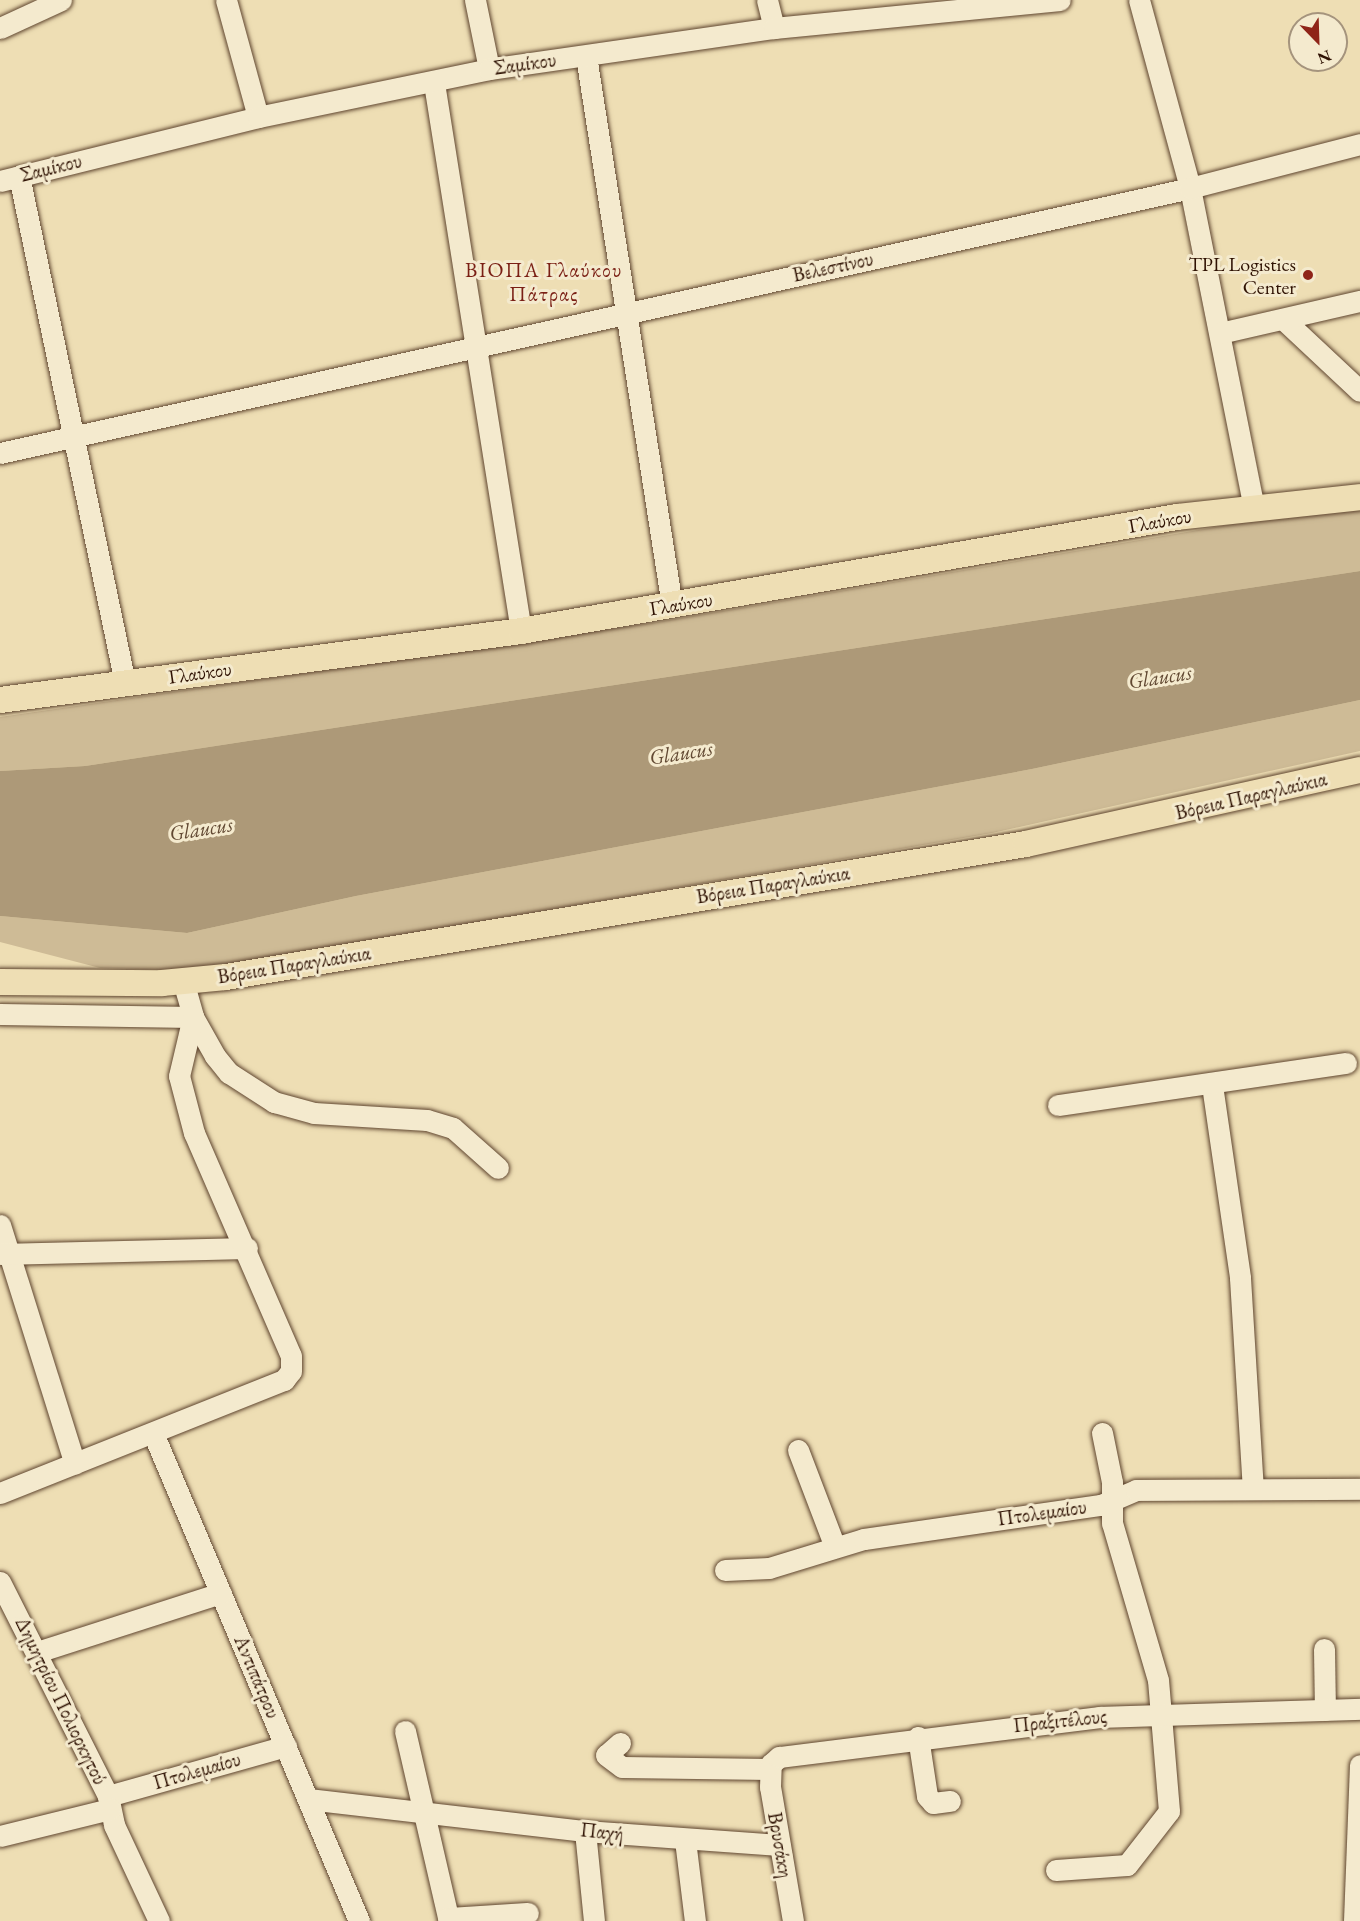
<!DOCTYPE html>
<html>
<head>
<meta charset="utf-8">
<style>
  body { margin:0 }
  #map { position:relative; width:1360px; height:1921px; overflow:hidden; background:#eedeb4; font-family:"EB Garamond",serif }
  div>[style] { position:absolute }
  .green>* { inset:0; background:#cebb96 }
  .water>* { inset:0; background:#ad9978 }
  .roads { filter:drop-shadow(0 0 2px #5f452f) drop-shadow(0 0 2px #5f452f) }
  .minor>* { height:21px; margin:-10.5px; padding:0 10.5px; transform-origin:10.5px; border-radius:10.5px; background:#f4eace }
  .major>* { height:26px; margin:-13px; padding:0 13px; transform-origin:13px; border-radius:13px; background:#eedeb4 }
  .dots>* { width:16px; height:16px; translate:-50% -50%; box-sizing:border-box; border:3px solid #f4eace; border-radius:50% }
  span { translate:-50% -50%; white-space:nowrap; text-align:center; line-height:1.15; -webkit-text-stroke:6px #f4eace; paint-order:stroke }
  .street-label { font-size:20px; color:#2f1203 }
  .poi-label { font-size:20px; color:#2f1203 }
  .right { translate:-100% -50%; text-align:right }
  .neighbourhood-label { font-size:21px; color:#7a1f14; letter-spacing:1.5px }
  .water-label { font-size:21px; color:#614832; font-style:italic }
  .north { position:absolute; left:1288px; top:12px; width:60px; height:60px; box-sizing:border-box; background:#f4eace; border:2px solid #a5947d; border-radius:50%; rotate:157deg; font-size:16px; font-weight:700; line-height:24px; text-align:center; color:#2f1203 }
  .north::after { content:''; display:block; margin:auto; width:21px; height:27px; background:#8f2418; clip-path:polygon(50% 0,100% 100%,50% 72%,0 100%) }
</style>
</head>
<body>
<div id="map">
  <div class="green">
    <i style="clip-path:polygon(1360px 508px,1360px 571px,85px 766px,0 771px,0 717px,652px 623px,1251px 521px)"></i>
    <i style="clip-path:polygon(1360px 700px,1360px 751px,992px 833px,249px 962px,173px 970px,100px 968px,0 942px,0 916px,187px 933px,356px 896px,1032px 769px)"></i>
  </div>
  <div class="water">
    <i style="clip-path:polygon(1360px 571px,1360px 700px,1032px 769px,356px 896px,187px 933px,0 916px,0 771px,85px 766px)"></i>
  </div>
  <div class="roads">
    <div class="minor">
      <i style="left:226px;top:0;width:121px;rotate:74.7deg"></i>
      <i style="left:475px;top:0;width:70px;rotate:78.5deg"></i>
      <i style="left:767px;top:0;width:29px;rotate:76deg"></i>
      <i style="left:1139px;top:0;width:195px;rotate:74.8deg"></i>
      <i style="left:1190px;top:188px;width:325px;rotate:78.7deg"></i>
      <i style="left:0;top:28px;width:67px;rotate:-24.7deg"></i>
      <i style="left:586px;top:56px;width:557px;rotate:81.11deg"></i>
      <i style="left:434px;top:83px;width:555px;rotate:80.98deg"></i>
      <i style="left:19px;top:176px;width:518px;rotate:78.19deg"></i>
      <i style="left:0;top:181px;width:266px;rotate:-13.9deg"></i>
      <i style="left:258px;top:117px;width:236px;rotate:-11.7deg"></i>
      <i style="left:489px;top:69px;width:288px;rotate:-8.2deg"></i>
      <i style="left:774px;top:28px;width:287px;rotate:-5.6deg"></i>
      <i style="left:1283px;top:319px;width:105px;rotate:43.1deg"></i>
      <i style="left:1220px;top:333px;width:144px;rotate:-12.9deg"></i>
      <i style="left:0;top:453px;width:1219px;rotate:-12.55deg"></i>
      <i style="left:1190px;top:188px;width:176px;rotate:-14.5deg"></i>
      <i style="left:183px;top:981px;width:37px;rotate:74deg"></i>
      <i style="left:193px;top:1017px;width:45px;rotate:60.6deg"></i>
      <i style="left:215px;top:1056px;width:22px;rotate:51deg"></i>
      <i style="left:229px;top:1073px;width:54px;rotate:32.8deg"></i>
      <i style="left:274px;top:1102px;width:41px;rotate:15.4deg"></i>
      <i style="left:314px;top:1113px;width:113px;rotate:3.5deg"></i>
      <i style="left:427px;top:1120px;width:27px;rotate:17deg"></i>
      <i style="left:453px;top:1128px;width:60px;rotate:41.6deg"></i>
      <i style="left:0;top:1014px;width:193px;rotate:0.9deg"></i>
      <i style="left:1212px;top:1085px;width:195px;rotate:81.7deg"></i>
      <i style="left:1240px;top:1278px;width:211px;rotate:86.5deg"></i>
      <i style="left:1058px;top:1105px;width:291px;rotate:-8.3deg"></i>
      <i style="left:0;top:1225px;width:250px;rotate:72.6deg"></i>
      <i style="left:0;top:1254px;width:247px;rotate:-1.4deg"></i>
      <i style="left:153px;top:1433px;width:530px;rotate:67.11deg"></i>
      <i style="left:798px;top:1450px;width:104px;rotate:69.1deg"></i>
      <i style="left:0;top:1493px;width:306px;rotate:-21.7deg"></i>
      <i style="left:284px;top:1380px;width:11px;rotate:-52deg"></i>
      <i style="left:291px;top:1371px;width:15px;rotate:-90deg"></i>
      <i style="left:291px;top:1356px;width:243px;rotate:-113.5deg"></i>
      <i style="left:194px;top:1133px;width:59px;rotate:-104.7deg"></i>
      <i style="left:179px;top:1076px;width:61px;rotate:-76.7deg"></i>
      <i style="left:725px;top:1570px;width:44px;rotate:-2.6deg"></i>
      <i style="left:769px;top:1568px;width:99px;rotate:-17deg"></i>
      <i style="left:864px;top:1539px;width:239px;rotate:-8.2deg"></i>
      <i style="left:1101px;top:1505px;width:38px;rotate:-23deg"></i>
      <i style="left:1136px;top:1490px;width:224px;rotate:-0.3deg"></i>
      <i style="left:0;top:1582px;width:240px;rotate:63.2deg"></i>
      <i style="left:108px;top:1796px;width:30px;rotate:78deg"></i>
      <i style="left:114px;top:1825px;width:106px;rotate:64.9deg"></i>
      <i style="left:1324px;top:1649px;width:61px;rotate:89.1deg"></i>
      <i style="left:37px;top:1652px;width:193px;rotate:-17.8deg"></i>
      <i style="left:405px;top:1731px;width:195px;rotate:77deg"></i>
      <i style="left:918px;top:1737px;width:60px;rotate:81.3deg"></i>
      <i style="left:927px;top:1796px;width:9px;rotate:49deg"></i>
      <i style="left:933px;top:1803px;width:17px;rotate:-7deg"></i>
      <i style="left:620px;top:1743px;width:18px;rotate:139deg"></i>
      <i style="left:606px;top:1755px;width:20px;rotate:37deg"></i>
      <i style="left:622px;top:1767px;width:148px;rotate:0.8deg"></i>
      <i style="left:108px;top:1796px;width:185px;rotate:-15.7deg"></i>
      <i style="left:308px;top:1799px;width:279px;rotate:6.6deg"></i>
      <i style="left:585px;top:1831px;width:195px;rotate:4.1deg"></i>
      <i style="left:585px;top:1831px;width:90px;rotate:84.3deg"></i>
      <i style="left:0;top:1836px;width:113px;rotate:-13.8deg"></i>
      <i style="left:685px;top:1840px;width:82px;rotate:83deg"></i>
      <i style="left:1056px;top:1870px;width:71px;rotate:-4deg"></i>
      <i style="left:1127px;top:1865px;width:68px;rotate:-52.1deg"></i>
      <i style="left:1169px;top:1811px;width:131px;rotate:-94.8deg"></i>
      <i style="left:1158px;top:1680px;width:164px;rotate:-106.3deg"></i>
      <i style="left:1112px;top:1523px;width:41px;rotate:-90deg"></i>
      <i style="left:1112px;top:1482px;width:50px;rotate:-101.5deg"></i>
      <i style="left:448px;top:1918px;width:80px;rotate:-3.6deg"></i>
      <i style="left:793px;top:1921px;width:136px;rotate:-99.7deg"></i>
      <i style="left:770px;top:1787px;width:23px;rotate:-88deg"></i>
      <i style="left:771px;top:1764px;width:11px;rotate:-41deg"></i>
      <i style="left:779px;top:1757px;width:323px;rotate:-7.1deg"></i>
      <i style="left:1100px;top:1717px;width:260px;rotate:-1.8deg"></i>
      <i style="left:1354px;top:1921px;width:156px;rotate:-87.8deg"></i>
    </div>
    <div class="major">
      <i style="left:0;top:700px;width:526px;rotate:-7.54deg"></i>
      <i style="left:521px;top:631px;width:666px;rotate:-9.86deg"></i>
      <i style="left:1177px;top:517px;width:184px;rotate:-6.2deg"></i>
      <i style="left:0;top:982px;width:162px;rotate:0.4deg"></i>
      <i style="left:162px;top:983px;width:64px;rotate:-5.4deg"></i>
      <i style="left:226px;top:977px;width:811px;rotate:-9.44deg"></i>
      <i style="left:1026px;top:844px;width:342px;rotate:-12.5deg"></i>
    </div>
  </div>
  <div class="dots">
    <i style="left:1308px;top:275px;background:#8f2418"></i>
  </div>
  <div class="street-label">
    <span style="left:525px;top:64px;rotate:-8deg">Σαμίκου</span>
    <span style="left:51px;top:168px;rotate:-14deg">Σαμίκου</span>
    <span style="left:833px;top:267px;rotate:-12deg">Βελεστίνου</span>
    <span style="left:1160px;top:521px;rotate:-10deg">Γλαύκου</span>
    <span style="left:681px;top:604px;rotate:-9deg">Γλαύκου</span>
    <span style="left:200px;top:673px;rotate:-8deg">Γλαύκου</span>
    <span style="left:1251px;top:796px;rotate:-13deg">Βόρεια Παραγλαύκια</span>
    <span style="left:773px;top:885px;rotate:-9deg">Βόρεια Παραγλαύκια</span>
    <span style="left:294px;top:965px;rotate:-9deg">Βόρεια Παραγλαύκια</span>
    <span style="left:1042px;top:1513px;rotate:-8deg">Πτολεμαίου</span>
    <span style="left:257px;top:1677px;rotate:67deg">Αντιπάτρου</span>
    <span style="left:61px;top:1701px;rotate:64deg">Δημητρίου Πολιορκητού</span>
    <span style="left:1060px;top:1721px;rotate:-6deg">Πραξιτέλους</span>
    <span style="left:197px;top:1771px;rotate:-16deg">Πτολεμαίου</span>
    <span style="left:602px;top:1832px;rotate:6deg">Παχή</span>
    <span style="left:780px;top:1845px;rotate:80deg">Βρυσάκη</span>
  </div>
  <div class="poi-label">
    <span class="right" style="left:1296px;top:276px">TPL Logistics<br>Center</span>
  </div>
  <div class="neighbourhood-label">
    <span style="left:544px;top:282px">ΒΙΟΠΑ Γλαύκου<br>Πάτρας</span>
  </div>
  <div class="water-label">
    <span style="left:1160px;top:677px;rotate:-9deg">Glaucus</span>
    <span style="left:681px;top:753px;rotate:-9deg">Glaucus</span>
    <span style="left:201px;top:829px;rotate:-9deg">Glaucus</span>
  </div>
  <div class="north">N</div>
</div>
</body>
</html>
